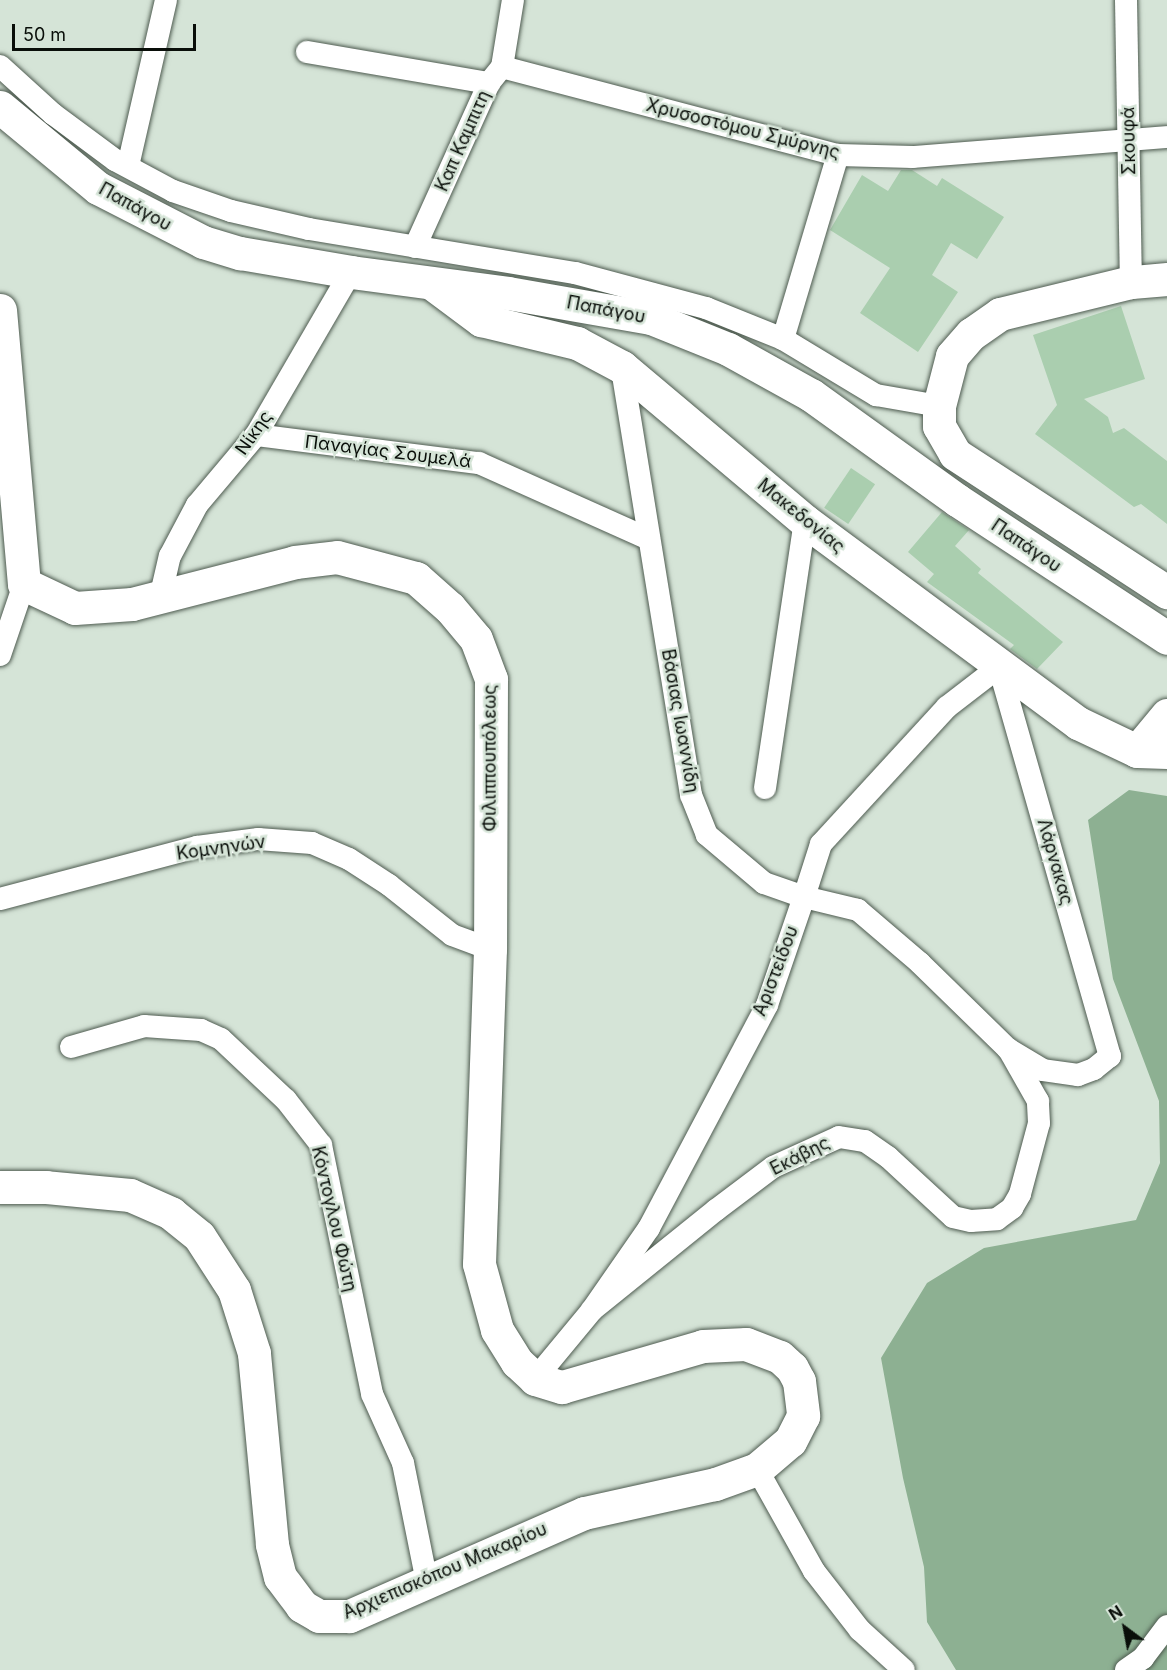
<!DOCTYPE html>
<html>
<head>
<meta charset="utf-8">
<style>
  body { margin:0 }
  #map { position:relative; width:1167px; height:1670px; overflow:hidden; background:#d5e4d7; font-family:Inter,sans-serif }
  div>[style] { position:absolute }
  .forest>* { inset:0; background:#8db092 }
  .building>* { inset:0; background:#aaceaf; transform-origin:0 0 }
  .roads { filter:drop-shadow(0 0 2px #4e5b50) drop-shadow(0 0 2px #4e5b50) }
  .street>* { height:22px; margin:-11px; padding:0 11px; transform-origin:11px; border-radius:11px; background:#fff }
  .secondary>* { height:33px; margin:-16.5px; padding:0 16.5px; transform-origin:16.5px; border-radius:16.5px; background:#fff }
  .primary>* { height:33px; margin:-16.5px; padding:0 16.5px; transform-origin:16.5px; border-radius:16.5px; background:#fff }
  span { translate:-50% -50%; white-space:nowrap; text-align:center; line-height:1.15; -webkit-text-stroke:5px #d5e4d7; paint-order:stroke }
  .street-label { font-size:18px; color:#090e09 }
  .north { position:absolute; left:1095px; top:1598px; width:60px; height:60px; -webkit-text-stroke:4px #d5e4d7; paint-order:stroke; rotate:328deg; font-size:16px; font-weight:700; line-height:24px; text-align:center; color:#090e09 }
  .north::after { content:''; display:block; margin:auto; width:21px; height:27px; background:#090e09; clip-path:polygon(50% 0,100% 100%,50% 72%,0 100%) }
  .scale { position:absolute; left:12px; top:24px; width:184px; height:27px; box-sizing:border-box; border:3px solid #090e09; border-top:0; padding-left:8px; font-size:18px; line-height:21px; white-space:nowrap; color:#090e09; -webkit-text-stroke:4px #d5e4d7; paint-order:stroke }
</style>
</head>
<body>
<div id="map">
  <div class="forest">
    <i style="clip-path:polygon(1129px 790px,1167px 796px,1167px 1670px,956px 1670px,927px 1622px,924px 1567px,903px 1478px,881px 1358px,927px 1283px,984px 1248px,1136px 1220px,1160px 1163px,1159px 1101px,1113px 979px,1088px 820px)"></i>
  </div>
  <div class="building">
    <i style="clip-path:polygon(901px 170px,912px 170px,937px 186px,942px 178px,1004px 217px,977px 259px,951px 243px,932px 275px,958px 292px,918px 352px,860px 313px,890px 268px,830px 230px,862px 175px,888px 191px)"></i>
    <i style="clip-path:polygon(1121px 306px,1145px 379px,1084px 399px,1108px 417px,1113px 433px,1124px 428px,1167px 461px,1167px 524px,1141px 504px,1134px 507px,1035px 434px,1057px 405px,1033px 335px)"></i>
    <i style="left:851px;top:468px;width:29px;height:48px;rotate:34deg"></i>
    <i style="clip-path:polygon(942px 512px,969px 530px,955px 546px,981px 569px,978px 573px,1063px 642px,1037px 669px,1010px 649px,1014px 645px,927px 582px,934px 574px,908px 552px)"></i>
  </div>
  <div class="roads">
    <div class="street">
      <i style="left:1126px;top:0;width:282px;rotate:89deg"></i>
      <i style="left:307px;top:52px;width:185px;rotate:9.7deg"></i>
      <i style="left:0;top:66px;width:72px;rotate:42.2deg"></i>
      <i style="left:53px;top:114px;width:77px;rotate:36.6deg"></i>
      <i style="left:115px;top:160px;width:66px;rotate:28.1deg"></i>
      <i style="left:173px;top:191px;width:61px;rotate:19deg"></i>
      <i style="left:231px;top:211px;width:80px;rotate:13deg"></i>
      <i style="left:309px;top:229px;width:270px;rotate:9.4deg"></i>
      <i style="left:575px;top:273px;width:136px;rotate:15deg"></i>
      <i style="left:706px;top:308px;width:83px;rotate:21.9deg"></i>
      <i style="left:783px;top:339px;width:109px;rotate:31.1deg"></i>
      <i style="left:876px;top:395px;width:64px;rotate:9.9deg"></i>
      <i style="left:502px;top:67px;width:347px;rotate:14.7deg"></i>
      <i style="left:838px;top:155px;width:75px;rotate:1.5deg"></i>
      <i style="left:913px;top:157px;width:255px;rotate:-4.5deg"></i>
      <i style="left:128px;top:166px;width:170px;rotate:-77.1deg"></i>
      <i style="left:415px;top:247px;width:180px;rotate:-65.7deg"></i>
      <i style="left:489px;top:83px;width:21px;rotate:-51deg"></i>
      <i style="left:502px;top:67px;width:68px;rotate:-80.7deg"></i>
      <i style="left:783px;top:339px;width:192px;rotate:-73.4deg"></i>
      <i style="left:256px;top:435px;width:225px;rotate:7.2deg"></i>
      <i style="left:479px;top:463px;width:186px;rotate:24.1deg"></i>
      <i style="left:161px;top:594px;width:39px;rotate:-77deg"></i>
      <i style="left:170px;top:556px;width:58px;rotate:-62.1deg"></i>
      <i style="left:197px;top:505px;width:92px;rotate:-49.9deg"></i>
      <i style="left:256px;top:435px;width:189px;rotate:-59.8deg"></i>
      <i style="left:0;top:655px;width:75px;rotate:-71.3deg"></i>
      <i style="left:765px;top:788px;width:270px;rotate:-81.5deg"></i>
      <i style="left:0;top:899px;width:204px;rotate:-14.8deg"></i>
      <i style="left:197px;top:847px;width:62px;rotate:-7.5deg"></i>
      <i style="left:258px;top:839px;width:54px;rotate:4.2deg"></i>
      <i style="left:312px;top:843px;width:40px;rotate:23.4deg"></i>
      <i style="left:349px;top:859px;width:48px;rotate:33deg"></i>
      <i style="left:389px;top:885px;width:80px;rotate:38.4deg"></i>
      <i style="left:452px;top:935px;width:40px;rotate:20.2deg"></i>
      <i style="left:71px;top:1047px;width:76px;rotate:-16deg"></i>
      <i style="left:144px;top:1026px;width:57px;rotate:4deg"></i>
      <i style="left:201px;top:1030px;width:22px;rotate:24deg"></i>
      <i style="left:221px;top:1039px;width:89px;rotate:43.2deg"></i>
      <i style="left:286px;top:1100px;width:57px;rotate:52.1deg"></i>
      <i style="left:321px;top:1145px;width:254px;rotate:78.4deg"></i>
      <i style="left:372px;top:1394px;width:76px;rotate:65.8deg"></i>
      <i style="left:403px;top:1463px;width:121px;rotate:78.6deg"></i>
      <i style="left:592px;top:1310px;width:100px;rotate:-55.2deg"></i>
      <i style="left:649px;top:1228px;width:252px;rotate:-62.1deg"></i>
      <i style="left:767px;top:1005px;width:114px;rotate:-71.1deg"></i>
      <i style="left:804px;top:897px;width:56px;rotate:-72.2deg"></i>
      <i style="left:821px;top:844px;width:186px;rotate:-47.4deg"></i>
      <i style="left:947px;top:707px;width:66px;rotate:-37.6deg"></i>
      <i style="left:999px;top:667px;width:405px;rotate:74.1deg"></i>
      <i style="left:1110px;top:1056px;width:21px;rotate:141deg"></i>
      <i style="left:1094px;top:1069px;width:17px;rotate:159deg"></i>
      <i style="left:1078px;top:1075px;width:35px;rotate:-172deg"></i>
      <i style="left:1043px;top:1070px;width:41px;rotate:-149deg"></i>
      <i style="left:1008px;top:1049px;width:123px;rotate:-135.7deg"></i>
      <i style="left:920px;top:963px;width:82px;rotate:-139.5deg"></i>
      <i style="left:858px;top:910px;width:56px;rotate:-166.5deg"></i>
      <i style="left:804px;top:897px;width:42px;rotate:-160.7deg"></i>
      <i style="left:764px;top:883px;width:75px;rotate:-139.9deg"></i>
      <i style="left:707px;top:835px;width:43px;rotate:-111.8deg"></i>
      <i style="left:691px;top:795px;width:434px;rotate:-99.2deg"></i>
      <i style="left:535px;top:1379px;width:89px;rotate:-50.4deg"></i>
      <i style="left:592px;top:1310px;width:159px;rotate:-38.9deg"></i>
      <i style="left:716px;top:1210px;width:71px;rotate:-37deg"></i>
      <i style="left:773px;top:1167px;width:72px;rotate:-24.4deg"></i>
      <i style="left:839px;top:1137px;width:26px;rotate:9deg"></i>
      <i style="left:865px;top:1141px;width:28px;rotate:35deg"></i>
      <i style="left:888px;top:1157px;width:88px;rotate:42.7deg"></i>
      <i style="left:953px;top:1217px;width:18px;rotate:13deg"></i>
      <i style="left:971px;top:1221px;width:26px;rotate:-4deg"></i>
      <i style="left:997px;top:1219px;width:19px;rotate:-36deg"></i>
      <i style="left:1012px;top:1208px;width:16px;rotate:-60deg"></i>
      <i style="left:1020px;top:1194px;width:73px;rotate:-75deg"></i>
      <i style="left:1039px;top:1123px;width:22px;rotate:-93deg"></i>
      <i style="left:1038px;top:1101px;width:59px;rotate:-119.6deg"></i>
      <i style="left:757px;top:1469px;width:117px;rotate:60.8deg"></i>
      <i style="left:814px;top:1571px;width:75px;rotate:52.1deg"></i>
      <i style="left:860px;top:1630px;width:59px;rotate:42.3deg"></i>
      <i style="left:1126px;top:1670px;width:21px;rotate:-35deg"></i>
      <i style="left:1143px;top:1658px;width:40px;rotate:-53deg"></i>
    </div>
    <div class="secondary">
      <i style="left:0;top:107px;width:127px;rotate:39.6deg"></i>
      <i style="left:98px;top:188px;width:118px;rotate:27.2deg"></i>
      <i style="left:203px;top:242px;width:39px;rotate:17deg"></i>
      <i style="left:240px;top:253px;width:113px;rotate:9.7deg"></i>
      <i style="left:351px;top:272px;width:158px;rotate:7.6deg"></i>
      <i style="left:508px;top:293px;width:145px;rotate:9.9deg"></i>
      <i style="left:651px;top:318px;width:83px;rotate:21.9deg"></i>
      <i style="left:728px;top:349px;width:95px;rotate:29deg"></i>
      <i style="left:811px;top:395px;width:180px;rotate:35.7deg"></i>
      <i style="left:957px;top:500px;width:251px;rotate:33.3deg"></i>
      <i style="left:434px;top:285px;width:59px;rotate:36.7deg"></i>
      <i style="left:481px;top:320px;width:99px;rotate:13.5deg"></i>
      <i style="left:577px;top:343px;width:51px;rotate:28.1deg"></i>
      <i style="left:622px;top:367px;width:239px;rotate:40.1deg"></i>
      <i style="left:805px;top:521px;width:340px;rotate:36.5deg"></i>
      <i style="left:1078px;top:723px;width:65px;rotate:25.4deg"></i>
      <i style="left:1137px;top:751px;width:30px;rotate:2deg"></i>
      <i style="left:0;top:310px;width:275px;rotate:85deg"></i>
      <i style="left:24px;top:584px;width:56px;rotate:25.2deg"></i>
      <i style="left:75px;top:608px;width:57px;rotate:-4deg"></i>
      <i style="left:132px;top:604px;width:168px;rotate:-14.4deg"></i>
      <i style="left:295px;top:562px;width:42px;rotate:-6.8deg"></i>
      <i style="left:337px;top:557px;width:82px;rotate:14.9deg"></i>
      <i style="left:416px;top:578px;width:45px;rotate:41.4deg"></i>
      <i style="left:450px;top:608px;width:40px;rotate:50deg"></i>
      <i style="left:476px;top:639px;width:43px;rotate:69.4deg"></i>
      <i style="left:491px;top:679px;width:270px;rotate:90.2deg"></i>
      <i style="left:490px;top:949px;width:315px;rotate:92deg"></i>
      <i style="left:479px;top:1264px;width:68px;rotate:74.7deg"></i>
      <i style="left:497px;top:1330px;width:38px;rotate:58deg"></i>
      <i style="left:517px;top:1362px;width:25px;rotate:43deg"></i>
      <i style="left:535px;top:1379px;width:28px;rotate:17deg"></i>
      <i style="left:562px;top:1387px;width:147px;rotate:-16.2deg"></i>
      <i style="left:703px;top:1346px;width:43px;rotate:-2.7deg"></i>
      <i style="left:746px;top:1344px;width:36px;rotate:21deg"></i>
      <i style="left:780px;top:1357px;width:16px;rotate:43deg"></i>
      <i style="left:792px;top:1368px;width:15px;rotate:62deg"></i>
      <i style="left:799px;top:1381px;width:35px;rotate:83deg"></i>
      <i style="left:803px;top:1416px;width:28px;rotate:117deg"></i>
      <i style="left:790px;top:1441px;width:43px;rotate:139.7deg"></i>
      <i style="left:757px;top:1469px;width:45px;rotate:160.3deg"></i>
      <i style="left:715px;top:1484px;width:134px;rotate:167.5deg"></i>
      <i style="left:584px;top:1513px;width:257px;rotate:156.3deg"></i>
      <i style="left:349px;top:1616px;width:30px;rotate:180deg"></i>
      <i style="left:319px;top:1616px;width:20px;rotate:-150deg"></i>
      <i style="left:302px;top:1606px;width:36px;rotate:-127deg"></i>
      <i style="left:280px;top:1577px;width:34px;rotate:-104deg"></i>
      <i style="left:272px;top:1544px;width:192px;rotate:-95.4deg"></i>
      <i style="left:254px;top:1353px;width:66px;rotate:-107.6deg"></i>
      <i style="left:234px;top:1290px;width:64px;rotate:-122.9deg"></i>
      <i style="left:199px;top:1236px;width:36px;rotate:-141deg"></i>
      <i style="left:171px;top:1213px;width:45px;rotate:-156.3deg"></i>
      <i style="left:130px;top:1195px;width:84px;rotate:-174.6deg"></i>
      <i style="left:46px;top:1187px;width:46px;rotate:180deg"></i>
      <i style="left:1137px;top:751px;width:47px;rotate:-50.2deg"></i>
    </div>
    <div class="primary">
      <i style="left:1167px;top:279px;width:36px;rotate:175deg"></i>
      <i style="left:1131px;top:282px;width:135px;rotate:166.3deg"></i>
      <i style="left:1000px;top:314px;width:35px;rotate:145deg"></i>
      <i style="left:971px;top:334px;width:29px;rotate:131deg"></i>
      <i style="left:952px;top:356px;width:52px;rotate:104.6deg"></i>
      <i style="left:939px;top:406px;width:20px;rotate:90deg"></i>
      <i style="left:939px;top:426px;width:32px;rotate:60deg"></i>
      <i style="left:955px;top:454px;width:253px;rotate:33.1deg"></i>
    </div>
  </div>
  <div class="street-label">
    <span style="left:743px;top:129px;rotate:14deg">Χρυσοστόμου Σμύρνης</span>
    <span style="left:463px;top:141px;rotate:-66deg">Καπ Καμπιτη</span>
    <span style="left:1129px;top:141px;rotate:-91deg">Σκουφά</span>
    <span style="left:135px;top:207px;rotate:29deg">Παπάγου</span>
    <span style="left:606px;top:310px;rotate:11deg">Παπάγου</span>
    <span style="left:254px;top:433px;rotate:-55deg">Νίκης</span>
    <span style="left:388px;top:452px;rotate:7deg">Παναγίας Σουμελά</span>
    <span style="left:801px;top:516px;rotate:39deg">Μακεδονίας</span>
    <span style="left:1026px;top:546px;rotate:34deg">Παπάγου</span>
    <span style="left:680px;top:721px;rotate:80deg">Βάσιας Ιωαννίδη</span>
    <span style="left:490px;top:758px;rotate:-90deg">Φιλιππουπόλεως</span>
    <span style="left:221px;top:848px;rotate:-8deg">Κομνηνών</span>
    <span style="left:1055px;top:862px;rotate:74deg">Λάρνακας</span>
    <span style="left:776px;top:971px;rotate:-69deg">Αριστείδου</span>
    <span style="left:800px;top:1156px;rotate:-27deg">Εκάβης</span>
    <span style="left:334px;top:1219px;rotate:77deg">Κόντογλου Φώτη</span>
    <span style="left:445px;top:1571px;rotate:-23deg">Αρχιεπισκόπου Μακαρίου</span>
  </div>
  <div class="north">N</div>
  <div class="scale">50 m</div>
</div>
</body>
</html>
